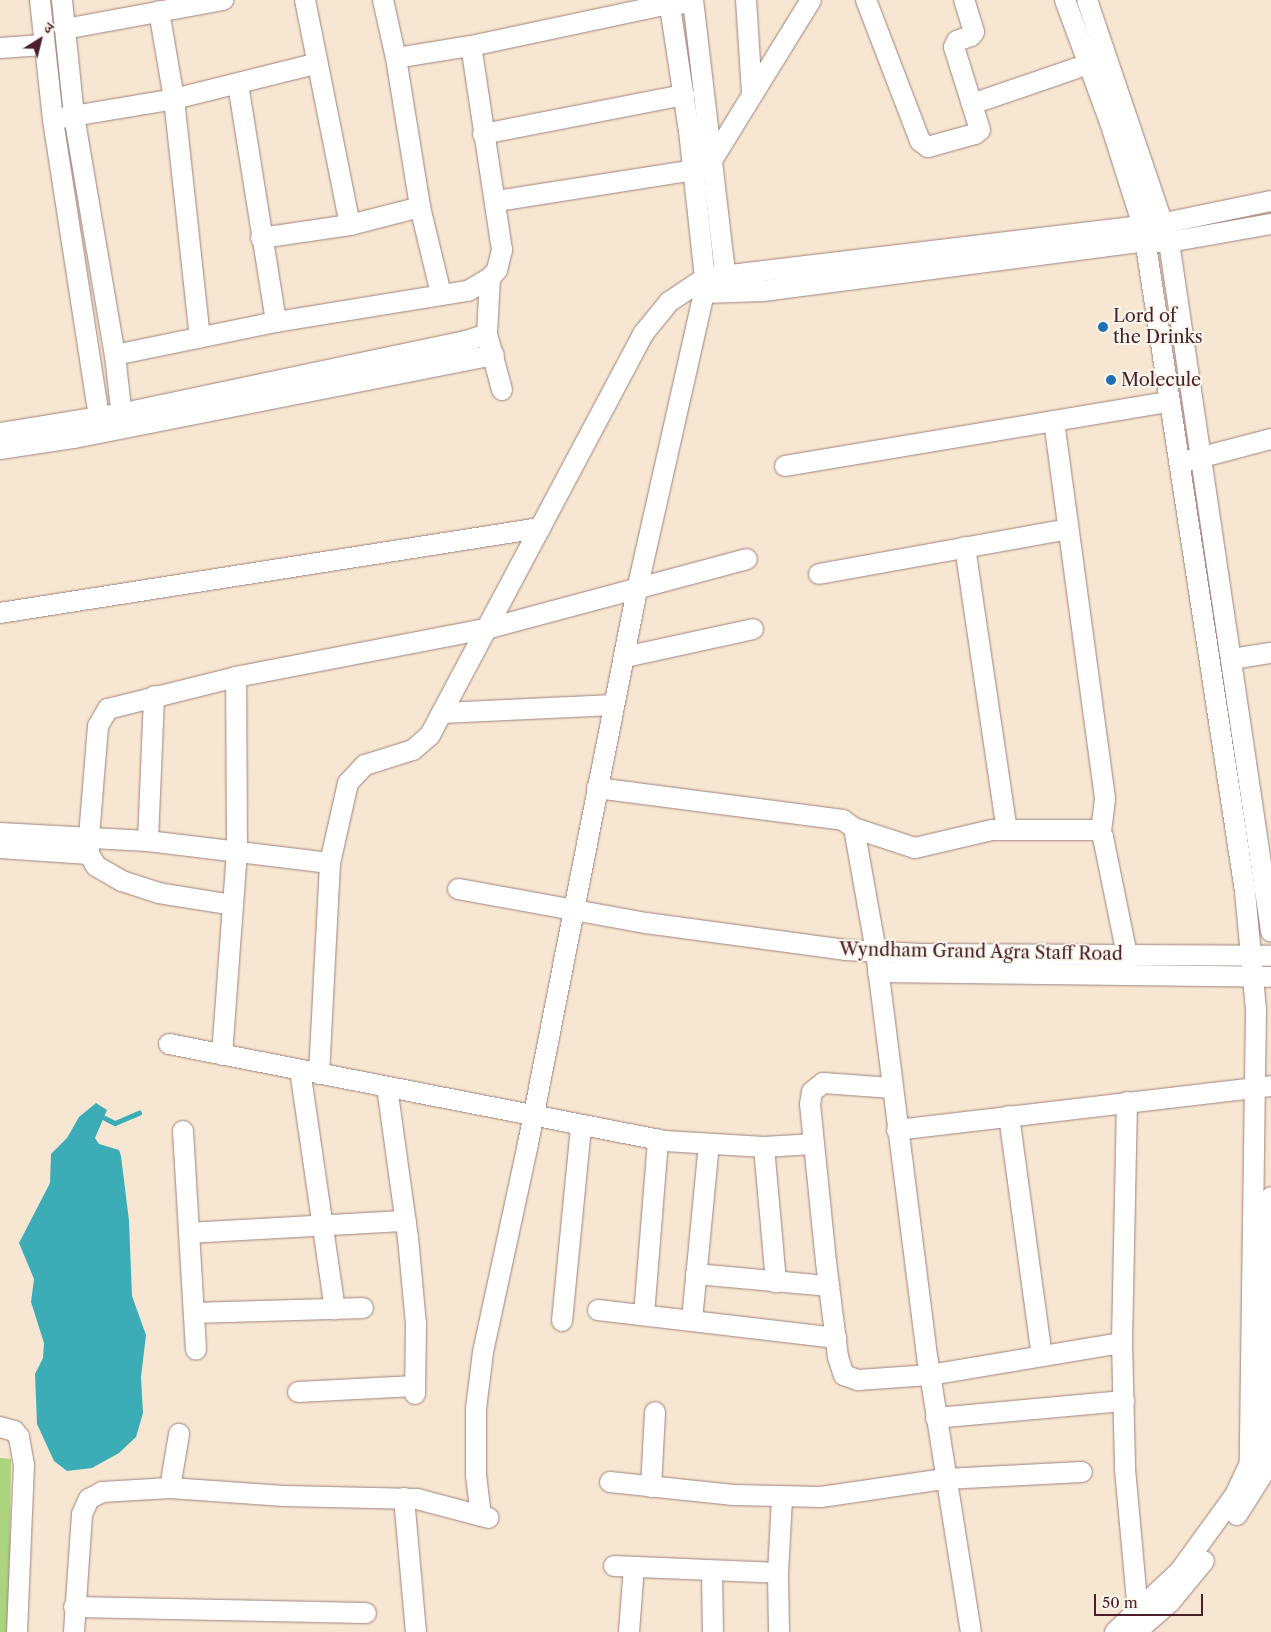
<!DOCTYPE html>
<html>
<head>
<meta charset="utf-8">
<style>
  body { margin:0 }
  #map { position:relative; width:1271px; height:1632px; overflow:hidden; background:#f7e6d1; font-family:"Libre Caslon Text","Noto Serif Devanagari",serif }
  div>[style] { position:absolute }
  .green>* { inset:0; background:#acd37e }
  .water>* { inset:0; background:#3cadb6 }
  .stream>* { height:4.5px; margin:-2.25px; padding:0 2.25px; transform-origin:2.25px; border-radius:2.25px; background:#3cadb6 }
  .roads { filter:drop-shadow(0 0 1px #a0827e) drop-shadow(0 0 1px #a0827e) }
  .minor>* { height:20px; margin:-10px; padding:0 10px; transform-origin:10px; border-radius:10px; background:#fff }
  .dots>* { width:14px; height:14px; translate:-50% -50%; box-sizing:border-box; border:2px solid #fbf7ec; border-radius:50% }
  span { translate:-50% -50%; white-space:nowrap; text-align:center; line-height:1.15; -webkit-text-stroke:4px #fbf7ec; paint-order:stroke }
  .poi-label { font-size:18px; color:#4a1f2b }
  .left { translate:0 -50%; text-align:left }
  .street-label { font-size:18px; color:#4a1f2b }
  .north { position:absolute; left:15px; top:15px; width:50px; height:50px; -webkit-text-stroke:4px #fbf7ec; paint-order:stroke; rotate:36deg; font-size:14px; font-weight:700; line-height:20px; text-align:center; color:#4a1f2b }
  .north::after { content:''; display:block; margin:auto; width:18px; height:22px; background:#4a1f2b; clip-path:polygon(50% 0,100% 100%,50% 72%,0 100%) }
  .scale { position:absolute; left:1094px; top:1594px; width:109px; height:22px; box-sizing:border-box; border:2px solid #4a1f2b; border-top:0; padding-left:6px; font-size:15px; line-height:18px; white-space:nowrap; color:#4a1f2b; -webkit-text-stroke:4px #fbf7ec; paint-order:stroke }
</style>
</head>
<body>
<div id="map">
  <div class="green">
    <i style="clip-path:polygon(0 1458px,11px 1459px,9px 1632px,0 1632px)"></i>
  </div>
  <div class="water">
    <i style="clip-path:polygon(96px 1103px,107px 1110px,95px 1138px,99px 1144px,119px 1150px,121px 1156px,129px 1221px,132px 1296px,146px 1335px,141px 1377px,143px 1413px,136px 1437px,119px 1453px,92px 1468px,67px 1471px,54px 1461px,37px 1424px,35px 1374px,43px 1358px,44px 1343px,31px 1302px,34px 1279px,19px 1243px,50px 1183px,51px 1154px,67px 1138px,79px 1117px)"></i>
  </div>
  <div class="stream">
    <i style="left:105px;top:1118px;width:11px;rotate:27deg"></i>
    <i style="left:115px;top:1123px;width:26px;rotate:-23deg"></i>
  </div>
  <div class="roads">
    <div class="minor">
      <i style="left:40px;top:0;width:121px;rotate:83.8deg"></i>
      <i style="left:53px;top:120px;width:315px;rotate:81.2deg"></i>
      <i style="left:62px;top:0;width:117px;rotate:84.1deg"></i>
      <i style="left:74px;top:116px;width:242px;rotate:80.3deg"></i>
      <i style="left:115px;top:355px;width:71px;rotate:83.6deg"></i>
      <i style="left:305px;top:0;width:229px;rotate:78.7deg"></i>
      <i style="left:383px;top:0;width:59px;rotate:77.4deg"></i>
      <i style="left:396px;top:58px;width:151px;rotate:80.8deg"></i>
      <i style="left:420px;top:207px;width:89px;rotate:76.4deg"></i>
      <i style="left:693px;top:0;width:290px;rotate:83.3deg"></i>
      <i style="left:746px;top:0;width:93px;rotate:86.3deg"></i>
      <i style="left:866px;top:0;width:151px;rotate:69deg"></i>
      <i style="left:920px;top:141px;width:10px;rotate:37deg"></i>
      <i style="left:928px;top:147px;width:49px;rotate:-15.5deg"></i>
      <i style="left:975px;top:134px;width:6px;rotate:-39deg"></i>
      <i style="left:980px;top:130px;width:87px;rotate:-107.4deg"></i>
      <i style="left:954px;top:47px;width:7px;rotate:-63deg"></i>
      <i style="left:957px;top:41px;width:15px;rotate:-20deg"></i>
      <i style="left:971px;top:36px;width:5px;rotate:-53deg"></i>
      <i style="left:974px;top:32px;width:34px;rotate:-107deg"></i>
      <i style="left:1065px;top:0;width:130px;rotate:69.8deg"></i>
      <i style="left:1110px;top:122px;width:109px;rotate:72.4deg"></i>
      <i style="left:1143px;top:226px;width:673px;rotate:81.28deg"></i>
      <i style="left:1245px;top:891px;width:119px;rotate:84.7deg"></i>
      <i style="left:1256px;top:1009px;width:454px;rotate:90.8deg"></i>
      <i style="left:1250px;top:1463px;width:35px;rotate:115deg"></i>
      <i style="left:1235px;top:1495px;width:94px;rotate:125.9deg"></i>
      <i style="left:1180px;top:1571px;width:89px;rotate:136.8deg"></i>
      <i style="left:1087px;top:0;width:256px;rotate:71.3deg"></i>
      <i style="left:1169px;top:242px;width:697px;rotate:81.58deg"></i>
      <i style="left:159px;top:11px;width:89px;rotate:80.3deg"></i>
      <i style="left:174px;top:99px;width:240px;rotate:83.8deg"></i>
      <i style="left:65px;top:29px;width:161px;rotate:-10.4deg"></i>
      <i style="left:0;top:48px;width:43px;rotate:-4deg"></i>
      <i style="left:396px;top:58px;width:76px;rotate:-9.1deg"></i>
      <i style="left:471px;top:46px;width:202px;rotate:-12deg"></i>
      <i style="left:669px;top:4px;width:24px;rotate:-2deg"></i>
      <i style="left:238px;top:84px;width:241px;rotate:80.9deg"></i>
      <i style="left:972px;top:104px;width:111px;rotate:-18.9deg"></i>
      <i style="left:61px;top:118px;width:115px;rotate:-9.5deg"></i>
      <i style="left:174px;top:99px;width:148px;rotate:-14deg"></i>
      <i style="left:483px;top:134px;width:205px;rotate:-11deg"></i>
      <i style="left:497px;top:201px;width:199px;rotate:-8.9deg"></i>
      <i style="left:694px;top:170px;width:19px;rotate:-25deg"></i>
      <i style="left:711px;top:162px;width:190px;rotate:-58.3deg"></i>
      <i style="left:261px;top:238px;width:90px;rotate:-8.3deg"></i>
      <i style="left:350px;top:225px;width:72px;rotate:-14.4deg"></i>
      <i style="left:490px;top:278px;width:56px;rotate:93.1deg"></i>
      <i style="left:487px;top:334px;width:58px;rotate:75deg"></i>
      <i style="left:704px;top:293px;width:59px;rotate:-1.9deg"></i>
      <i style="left:763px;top:291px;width:381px;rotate:-7.4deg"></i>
      <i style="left:1141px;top:242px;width:28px"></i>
      <i style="left:1169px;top:242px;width:104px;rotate:-10deg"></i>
      <i style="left:115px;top:355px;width:164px;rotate:-11.6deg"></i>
      <i style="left:276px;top:322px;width:194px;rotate:-9.2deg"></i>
      <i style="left:468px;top:291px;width:26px;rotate:-31deg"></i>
      <i style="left:490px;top:278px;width:11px;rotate:-49deg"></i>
      <i style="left:497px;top:270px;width:21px;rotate:-76deg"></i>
      <i style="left:502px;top:250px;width:206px;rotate:-98.6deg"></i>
      <i style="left:1054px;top:421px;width:381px;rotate:82.3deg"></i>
      <i style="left:1105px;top:799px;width:34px;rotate:97deg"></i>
      <i style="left:0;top:433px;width:126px;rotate:-9.2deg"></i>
      <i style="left:124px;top:413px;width:349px;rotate:-11.9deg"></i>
      <i style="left:466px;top:341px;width:22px;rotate:-18deg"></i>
      <i style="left:0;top:449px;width:75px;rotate:-8.5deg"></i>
      <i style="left:74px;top:438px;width:428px;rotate:-11.2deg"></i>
      <i style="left:1191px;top:460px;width:83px;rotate:-14.7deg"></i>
      <i style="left:785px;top:466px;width:389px;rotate:-9.5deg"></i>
      <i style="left:965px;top:547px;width:286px;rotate:81.6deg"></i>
      <i style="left:819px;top:574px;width:253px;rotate:-10.2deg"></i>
      <i style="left:0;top:613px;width:547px;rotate:-8.95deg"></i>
      <i style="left:625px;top:657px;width:131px;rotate:-12.3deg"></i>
      <i style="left:1232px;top:659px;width:39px;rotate:-9deg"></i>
      <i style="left:442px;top:713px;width:172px;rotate:-2.7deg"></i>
      <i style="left:597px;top:788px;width:248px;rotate:7.4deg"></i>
      <i style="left:843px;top:820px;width:14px;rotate:36deg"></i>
      <i style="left:854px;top:828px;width:126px;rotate:79.9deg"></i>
      <i style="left:876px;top:952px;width:412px;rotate:82.8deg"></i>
      <i style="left:928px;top:1361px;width:274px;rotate:81deg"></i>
      <i style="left:854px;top:828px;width:64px;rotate:18.2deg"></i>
      <i style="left:915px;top:848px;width:79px;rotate:-13.2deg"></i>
      <i style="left:992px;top:830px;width:105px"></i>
      <i style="left:1097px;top:830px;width:9px;rotate:49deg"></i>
      <i style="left:1103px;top:837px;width:120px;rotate:78.5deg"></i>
      <i style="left:0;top:833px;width:148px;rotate:3.1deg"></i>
      <i style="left:148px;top:841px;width:183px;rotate:6.9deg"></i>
      <i style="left:148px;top:841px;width:145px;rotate:-87.6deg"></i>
      <i style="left:0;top:848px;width:89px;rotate:3.9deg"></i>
      <i style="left:458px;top:889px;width:191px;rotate:10.3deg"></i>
      <i style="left:646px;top:923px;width:201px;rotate:7.7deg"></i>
      <i style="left:845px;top:950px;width:76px;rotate:3deg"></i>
      <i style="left:921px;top:954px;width:350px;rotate:0.3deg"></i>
      <i style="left:233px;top:905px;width:75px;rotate:-170.8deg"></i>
      <i style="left:159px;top:893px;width:39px;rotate:-162deg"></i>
      <i style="left:122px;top:881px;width:30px;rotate:-150deg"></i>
      <i style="left:96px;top:866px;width:14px;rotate:-120deg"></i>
      <i style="left:89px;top:854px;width:18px;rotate:-90deg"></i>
      <i style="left:89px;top:836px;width:110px;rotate:-85.3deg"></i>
      <i style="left:98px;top:726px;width:20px;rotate:-60deg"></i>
      <i style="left:108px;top:709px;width:132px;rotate:-14deg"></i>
      <i style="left:236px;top:677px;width:255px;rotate:-10.9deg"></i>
      <i style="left:486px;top:629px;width:270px;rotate:-15deg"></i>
      <i style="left:878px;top:972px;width:393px;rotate:0.7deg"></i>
      <i style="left:169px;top:1044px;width:505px;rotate:11.07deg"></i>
      <i style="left:665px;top:1141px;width:99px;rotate:3.5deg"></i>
      <i style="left:764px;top:1147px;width:50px;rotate:-3.4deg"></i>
      <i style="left:222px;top:1055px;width:206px;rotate:-85.8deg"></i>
      <i style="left:237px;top:850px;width:173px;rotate:-90.3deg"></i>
      <i style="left:300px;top:1070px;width:242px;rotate:81.7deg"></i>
      <i style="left:319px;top:1074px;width:211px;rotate:-87deg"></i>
      <i style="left:330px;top:863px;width:82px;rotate:-77.3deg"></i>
      <i style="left:348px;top:783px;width:25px;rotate:-47deg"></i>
      <i style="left:365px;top:765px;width:50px;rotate:-17.4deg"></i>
      <i style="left:413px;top:750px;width:23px;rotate:-41deg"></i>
      <i style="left:430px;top:735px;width:454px;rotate:-62deg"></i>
      <i style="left:643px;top:334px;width:41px;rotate:-50.9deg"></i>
      <i style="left:669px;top:302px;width:43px;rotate:-33.7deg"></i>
      <i style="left:705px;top:278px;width:463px;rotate:-6.8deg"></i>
      <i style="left:1165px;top:223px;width:108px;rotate:-11.7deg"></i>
      <i style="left:387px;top:1087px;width:152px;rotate:82.1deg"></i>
      <i style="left:408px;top:1238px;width:86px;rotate:84.7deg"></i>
      <i style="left:416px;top:1324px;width:70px;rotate:90.8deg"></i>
      <i style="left:892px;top:1088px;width:69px;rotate:-175.9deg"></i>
      <i style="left:823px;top:1083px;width:14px;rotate:141deg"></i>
      <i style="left:812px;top:1092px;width:12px;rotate:99deg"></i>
      <i style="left:810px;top:1104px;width:159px;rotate:84.2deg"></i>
      <i style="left:826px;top:1262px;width:96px;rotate:82.8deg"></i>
      <i style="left:838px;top:1357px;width:19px;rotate:72deg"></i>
      <i style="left:844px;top:1375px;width:15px;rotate:20deg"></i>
      <i style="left:858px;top:1380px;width:72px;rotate:-4deg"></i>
      <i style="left:930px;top:1375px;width:195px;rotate:-9.5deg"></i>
      <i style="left:1127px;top:1102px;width:241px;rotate:91.2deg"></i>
      <i style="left:1122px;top:1343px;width:126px;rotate:88.6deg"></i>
      <i style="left:1125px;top:1469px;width:143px;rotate:84.8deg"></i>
      <i style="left:1138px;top:1611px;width:14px;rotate:56deg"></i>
      <i style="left:1009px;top:1116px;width:242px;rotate:82.2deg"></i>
      <i style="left:897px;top:1130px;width:377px;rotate:-6.7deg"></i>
      <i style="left:183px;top:1131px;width:219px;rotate:86.6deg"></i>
      <i style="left:764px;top:1147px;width:136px;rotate:84.9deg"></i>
      <i style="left:189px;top:1233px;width:217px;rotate:-3.2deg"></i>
      <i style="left:696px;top:1274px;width:134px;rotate:5.2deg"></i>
      <i style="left:598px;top:1310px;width:240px;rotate:6.7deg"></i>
      <i style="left:194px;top:1313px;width:169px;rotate:-1.7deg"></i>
      <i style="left:644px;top:1315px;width:176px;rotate:-85.4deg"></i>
      <i style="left:692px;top:1320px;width:176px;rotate:-84.5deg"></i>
      <i style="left:562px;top:1321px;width:195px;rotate:-84.4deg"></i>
      <i style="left:298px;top:1392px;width:117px;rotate:-2.9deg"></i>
      <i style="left:936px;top:1418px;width:189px;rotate:-5.2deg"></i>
      <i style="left:0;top:1427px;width:15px;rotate:16deg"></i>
      <i style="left:14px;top:1431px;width:8px;rotate:50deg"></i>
      <i style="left:19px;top:1437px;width:28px;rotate:80deg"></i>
      <i style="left:24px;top:1465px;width:167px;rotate:92.4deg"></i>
      <i style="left:610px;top:1482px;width:124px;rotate:6deg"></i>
      <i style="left:733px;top:1495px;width:88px;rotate:1.3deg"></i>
      <i style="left:821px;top:1497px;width:125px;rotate:-8.3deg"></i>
      <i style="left:945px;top:1479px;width:137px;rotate:-2.9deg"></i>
      <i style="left:651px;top:1487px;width:75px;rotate:-86.9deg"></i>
      <i style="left:170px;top:1488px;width:55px;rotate:-80.5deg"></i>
      <i style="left:404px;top:1498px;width:135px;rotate:84.9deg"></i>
      <i style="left:1237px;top:1515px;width:45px;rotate:-57.7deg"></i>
      <i style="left:1261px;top:1477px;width:22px;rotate:-74deg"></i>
      <i style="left:1267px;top:1456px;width:259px;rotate:-89.1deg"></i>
      <i style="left:481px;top:1516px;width:41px;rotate:-97deg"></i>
      <i style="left:476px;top:1475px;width:66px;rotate:-90deg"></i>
      <i style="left:476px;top:1409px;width:57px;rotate:-83deg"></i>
      <i style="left:483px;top:1352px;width:213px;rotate:-77.8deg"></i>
      <i style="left:528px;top:1144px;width:565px;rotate:-78.87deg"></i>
      <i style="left:637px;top:590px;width:304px;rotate:-77.3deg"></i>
      <i style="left:704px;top:293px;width:15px;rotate:-86deg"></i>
      <i style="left:705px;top:278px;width:148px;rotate:-96.2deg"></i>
      <i style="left:689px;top:131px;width:133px;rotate:-98.7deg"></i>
      <i style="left:614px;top:1566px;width:164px;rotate:2.4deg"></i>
      <i style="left:712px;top:1571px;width:61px;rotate:89.1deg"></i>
      <i style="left:74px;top:1607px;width:292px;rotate:1.2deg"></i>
      <i style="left:74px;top:1632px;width:118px;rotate:-86.1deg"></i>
      <i style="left:82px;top:1514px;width:17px;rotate:-65deg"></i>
      <i style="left:89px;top:1499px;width:15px;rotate:-28deg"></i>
      <i style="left:102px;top:1492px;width:68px;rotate:-3.4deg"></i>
      <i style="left:170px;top:1488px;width:114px;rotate:4deg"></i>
      <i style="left:284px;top:1496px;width:133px;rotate:1.3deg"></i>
      <i style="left:417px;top:1499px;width:74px;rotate:14.8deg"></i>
      <i style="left:629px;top:1632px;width:65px;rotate:-85.6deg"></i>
      <i style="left:779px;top:1632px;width:59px;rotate:-91deg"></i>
      <i style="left:778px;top:1573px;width:75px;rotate:-86.9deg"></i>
      <i style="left:1136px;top:1632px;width:45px;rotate:-41.4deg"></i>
      <i style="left:1170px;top:1602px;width:53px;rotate:-50.3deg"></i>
    </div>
  </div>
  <div class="dots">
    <i style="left:1103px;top:327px;background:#1f6fb2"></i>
    <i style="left:1111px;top:380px;background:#1f6fb2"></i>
  </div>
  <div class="poi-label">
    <span class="left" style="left:1113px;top:327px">Lord of<br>the Drinks</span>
    <span class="left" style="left:1121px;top:380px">Molecule</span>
  </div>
  <div class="street-label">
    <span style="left:981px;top:952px;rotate:1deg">Wyndham Grand Agra Staff Road</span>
  </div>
  <div class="north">उ</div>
  <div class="scale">50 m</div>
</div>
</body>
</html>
